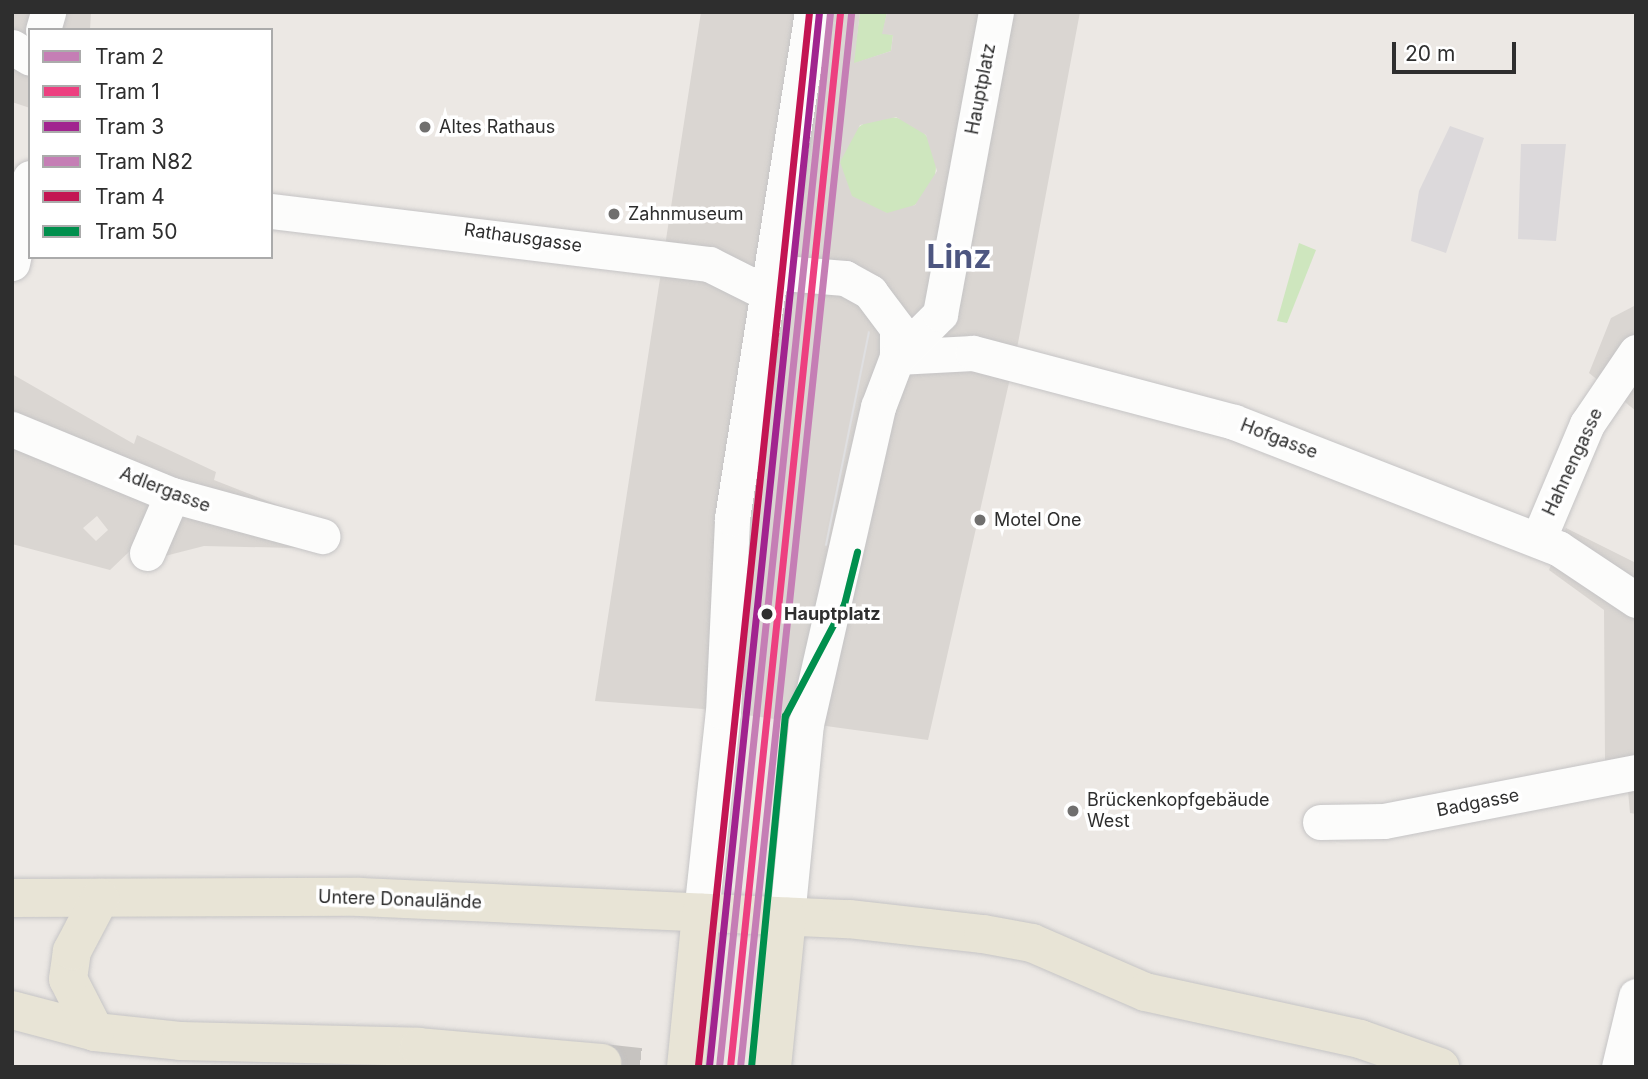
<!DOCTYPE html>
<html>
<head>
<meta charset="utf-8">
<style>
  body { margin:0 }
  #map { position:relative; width:1648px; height:1079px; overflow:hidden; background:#ece8e4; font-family:Inter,sans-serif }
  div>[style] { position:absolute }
  .industrial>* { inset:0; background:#dcd9db }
  .green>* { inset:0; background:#cee6be }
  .round { border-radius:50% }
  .plaza>* { inset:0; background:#dad6d2 }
  .primary-tunnel>* { height:38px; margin-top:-19px; transform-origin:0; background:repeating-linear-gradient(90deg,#c6c3c0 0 38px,transparent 0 57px) }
  .roads { filter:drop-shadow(0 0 2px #c5c4c5) drop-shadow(0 0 2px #c5c4c5) }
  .street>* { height:35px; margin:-17.5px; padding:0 17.5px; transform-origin:17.5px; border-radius:17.5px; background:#fcfcfb }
  .primary>* { height:38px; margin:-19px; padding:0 19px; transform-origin:19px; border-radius:19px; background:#e8e4d6 }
  .tram>* { height:2px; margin:-1px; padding:0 1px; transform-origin:1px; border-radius:1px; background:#dfdfe1 }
  .tram-1>* { height:7px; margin:-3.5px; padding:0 3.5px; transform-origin:3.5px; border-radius:3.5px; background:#c57eb5 }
  .tram-2>* { height:7px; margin:-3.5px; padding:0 3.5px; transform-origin:3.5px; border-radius:3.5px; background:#ed3f80 }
  .tram-3>* { height:7px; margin:-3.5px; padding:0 3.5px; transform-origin:3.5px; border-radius:3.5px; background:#a1248f }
  .tram-4>* { height:7px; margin:-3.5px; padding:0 3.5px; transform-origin:3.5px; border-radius:3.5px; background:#c57eb5 }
  .tram-5>* { height:7px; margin:-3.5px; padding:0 3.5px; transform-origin:3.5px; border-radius:3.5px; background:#c31553 }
  .tram-6>* { height:7px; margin:-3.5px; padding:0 3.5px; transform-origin:3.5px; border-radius:3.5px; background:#008f4d }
  .dots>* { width:19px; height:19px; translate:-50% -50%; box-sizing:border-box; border:4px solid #fff; border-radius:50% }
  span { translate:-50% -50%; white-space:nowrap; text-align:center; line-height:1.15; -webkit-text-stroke:7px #fff; paint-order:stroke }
  .street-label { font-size:18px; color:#2e2e2e }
  .poi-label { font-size:18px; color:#2e2e2e }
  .left { translate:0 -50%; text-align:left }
  .stop-label { font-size:18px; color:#2e2e2e; font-weight:700 }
  .town-label { font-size:32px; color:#4d5680; font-weight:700 }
  .frame { position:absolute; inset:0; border:14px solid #2e2e2e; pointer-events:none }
  .legend { position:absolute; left:28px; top:28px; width:245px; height:231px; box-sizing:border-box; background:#fff; border:2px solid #ababab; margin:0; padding:9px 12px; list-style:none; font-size:21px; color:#2e2e2e }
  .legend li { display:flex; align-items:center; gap:14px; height:35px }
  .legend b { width:35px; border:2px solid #ababab }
  .scale { position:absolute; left:1392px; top:42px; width:124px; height:32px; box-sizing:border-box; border:4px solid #2e2e2e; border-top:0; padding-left:9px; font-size:21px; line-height:24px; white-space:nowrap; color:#2e2e2e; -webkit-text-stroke:5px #fff; paint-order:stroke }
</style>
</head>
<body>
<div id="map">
  <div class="industrial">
    <i style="clip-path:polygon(1450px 126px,1484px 138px,1446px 253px,1411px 241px,1419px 191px)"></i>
    <i style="clip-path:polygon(1521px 144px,1566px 144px,1556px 241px,1518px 239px)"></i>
  </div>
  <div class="green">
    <i style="clip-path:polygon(860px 12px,887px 12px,883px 33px,893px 35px,891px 51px,853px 64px)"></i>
    <i class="round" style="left:840px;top:117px;width:96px;height:96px"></i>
    <i style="clip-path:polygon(1299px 243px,1316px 250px,1287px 323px,1277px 321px)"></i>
  </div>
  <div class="plaza">
    <i style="clip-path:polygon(12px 12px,91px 12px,90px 30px,30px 30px,30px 108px,12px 102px)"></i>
    <i style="clip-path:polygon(evenodd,701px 12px,860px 12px,854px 63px,891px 51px,893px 35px,882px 34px,887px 12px,1080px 12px,1018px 343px,928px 740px,703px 709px,595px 701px,701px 12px,896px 117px,926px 135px,937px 171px,915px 205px,887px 213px,852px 196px,840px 162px,860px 125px,896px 117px)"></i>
    <i style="clip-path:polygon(1636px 305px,1636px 411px,1589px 373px,1611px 318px)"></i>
    <i style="clip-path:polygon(evenodd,12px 374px,134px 444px,137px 435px,216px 472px,214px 480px,328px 525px,322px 536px,295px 548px,204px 546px,161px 557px,132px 549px,110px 570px,12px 544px,12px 374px,97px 516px,108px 530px,96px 541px,83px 528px,97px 516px)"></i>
    <i style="clip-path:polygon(1566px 528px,1636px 563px,1636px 814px,1630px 813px,1628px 791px,1609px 778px,1605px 760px,1604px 610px,1549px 570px)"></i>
  </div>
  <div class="primary-tunnel">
    <i style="left:602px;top:1063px;width:39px;rotate:6deg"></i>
  </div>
  <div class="roads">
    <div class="street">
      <i style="left:43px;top:30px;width:19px;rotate:-74deg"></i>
      <i style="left:12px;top:47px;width:21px;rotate:31deg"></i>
      <i style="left:271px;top:211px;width:441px;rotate:6.9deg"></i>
      <i style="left:709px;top:264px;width:65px;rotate:26.6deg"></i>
      <i style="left:12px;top:263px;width:87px;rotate:-78deg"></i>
      <i style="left:771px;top:272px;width:74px;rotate:4.6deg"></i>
      <i style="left:845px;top:278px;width:29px;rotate:29deg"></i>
      <i style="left:870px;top:292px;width:45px;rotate:53.1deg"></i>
      <i style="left:897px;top:328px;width:29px;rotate:90deg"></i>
      <i style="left:897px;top:357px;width:53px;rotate:110.8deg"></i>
      <i style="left:878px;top:407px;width:324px;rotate:102.8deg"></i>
      <i style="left:806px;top:723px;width:195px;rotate:95.6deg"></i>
      <i style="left:897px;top:357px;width:76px;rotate:-3deg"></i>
      <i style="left:973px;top:353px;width:270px;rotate:14.8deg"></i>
      <i style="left:1234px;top:422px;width:348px;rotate:21.3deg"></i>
      <i style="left:1558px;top:548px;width:94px;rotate:33.7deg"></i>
      <i style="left:897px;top:357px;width:61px;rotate:-45deg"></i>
      <i style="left:940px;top:314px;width:307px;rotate:-79.5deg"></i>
      <i style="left:12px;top:429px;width:173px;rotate:22.4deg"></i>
      <i style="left:172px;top:495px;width:156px;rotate:15.3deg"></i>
      <i style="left:1538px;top:540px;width:126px;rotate:-67.1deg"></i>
      <i style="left:1587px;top:424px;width:87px;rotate:-55.8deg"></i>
      <i style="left:147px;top:553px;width:63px;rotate:-66.7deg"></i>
      <i style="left:1320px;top:822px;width:64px;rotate:-0.9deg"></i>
      <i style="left:1384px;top:821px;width:257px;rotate:-11deg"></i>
      <i style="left:701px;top:913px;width:202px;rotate:-83.8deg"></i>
      <i style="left:723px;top:712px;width:194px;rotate:-87.3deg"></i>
      <i style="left:732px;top:518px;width:512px;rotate:-81.02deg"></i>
      <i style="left:1619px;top:1067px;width:73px;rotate:-76.5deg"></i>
    </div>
    <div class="primary">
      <i style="left:12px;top:898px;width:348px;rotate:-0.2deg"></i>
      <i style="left:360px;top:897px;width:489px;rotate:2.6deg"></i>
      <i style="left:849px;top:919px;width:135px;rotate:6.4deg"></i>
      <i style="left:983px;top:934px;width:50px;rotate:10.4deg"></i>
      <i style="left:1032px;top:943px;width:123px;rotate:23.4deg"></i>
      <i style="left:1145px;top:992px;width:220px;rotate:12.3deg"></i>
      <i style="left:1360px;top:1039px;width:85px;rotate:19.3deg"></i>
      <i style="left:12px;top:1010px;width:86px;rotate:14.8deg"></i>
      <i style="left:95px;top:1032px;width:85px;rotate:6deg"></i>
      <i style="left:180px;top:1041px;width:239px;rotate:1.4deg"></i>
      <i style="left:419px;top:1047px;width:184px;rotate:5deg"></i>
      <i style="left:95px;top:1032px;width:59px;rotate:-117deg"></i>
      <i style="left:68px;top:979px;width:28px;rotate:-82deg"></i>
      <i style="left:72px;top:951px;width:60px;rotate:-62.2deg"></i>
      <i style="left:686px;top:1067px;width:155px;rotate:-84.4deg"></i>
      <i style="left:772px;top:1067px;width:151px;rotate:-84.3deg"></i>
    </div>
  </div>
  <div class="tram">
    <i style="left:826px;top:545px;width:217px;rotate:-78.6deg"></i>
  </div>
  <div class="tram-1">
    <i style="left:719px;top:1067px;width:1061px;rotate:-83.99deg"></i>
  </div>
  <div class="tram-2">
    <i style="left:730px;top:1067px;width:1060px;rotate:-84.04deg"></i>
  </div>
  <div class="tram-3">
    <i style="left:709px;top:1066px;width:1060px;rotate:-84.04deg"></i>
  </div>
  <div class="tram-4">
    <i style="left:740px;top:1067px;width:1059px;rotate:-83.98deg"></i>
  </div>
  <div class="tram-5">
    <i style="left:698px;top:1065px;width:1059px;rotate:-83.98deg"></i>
  </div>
  <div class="tram-6">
    <i style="left:751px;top:1067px;width:353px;rotate:-84.5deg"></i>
    <i style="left:785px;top:716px;width:127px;rotate:-62.2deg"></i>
    <i style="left:844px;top:604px;width:54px;rotate:-76deg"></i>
  </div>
  <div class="dots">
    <i style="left:425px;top:127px;background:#706f6e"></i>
    <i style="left:614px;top:214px;background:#706f6e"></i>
    <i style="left:980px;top:520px;background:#706f6e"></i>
    <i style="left:767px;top:614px;background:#2e2e2e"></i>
    <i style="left:1073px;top:811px;background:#706f6e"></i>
  </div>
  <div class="street-label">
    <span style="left:981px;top:89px;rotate:-79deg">Hauptplatz</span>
    <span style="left:523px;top:238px;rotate:8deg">Rathausgasse</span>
    <span style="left:1279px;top:439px;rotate:21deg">Hofgasse</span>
    <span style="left:1573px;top:462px;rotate:-65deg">Hahnengasse</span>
    <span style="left:165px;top:490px;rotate:21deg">Adlergasse</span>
    <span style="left:1478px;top:803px;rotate:-11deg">Badgasse</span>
    <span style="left:400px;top:900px;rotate:2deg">Untere Donaulände</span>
  </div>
  <div class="poi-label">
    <span class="left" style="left:439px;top:127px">Altes Rathaus</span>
    <span class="left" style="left:628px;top:214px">Zahnmuseum</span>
    <span class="left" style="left:994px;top:520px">Motel One</span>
    <span class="left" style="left:1087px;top:811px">Brückenkopfgebäude<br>West</span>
  </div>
  <div class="stop-label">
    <span class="left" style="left:784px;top:614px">Hauptplatz</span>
  </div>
  <div class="town-label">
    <span style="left:959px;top:257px">Linz</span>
  </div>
  <div class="frame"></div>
  <ul class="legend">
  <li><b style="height:9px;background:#c57eb5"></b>Tram 2</li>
  <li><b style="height:9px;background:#ed3f80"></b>Tram 1</li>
  <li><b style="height:9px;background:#a1248f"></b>Tram 3</li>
  <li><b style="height:9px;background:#c57eb5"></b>Tram N82</li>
  <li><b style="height:9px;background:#c31553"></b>Tram 4</li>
  <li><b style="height:9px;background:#008f4d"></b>Tram 50</li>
  </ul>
  <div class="scale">20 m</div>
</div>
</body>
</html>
